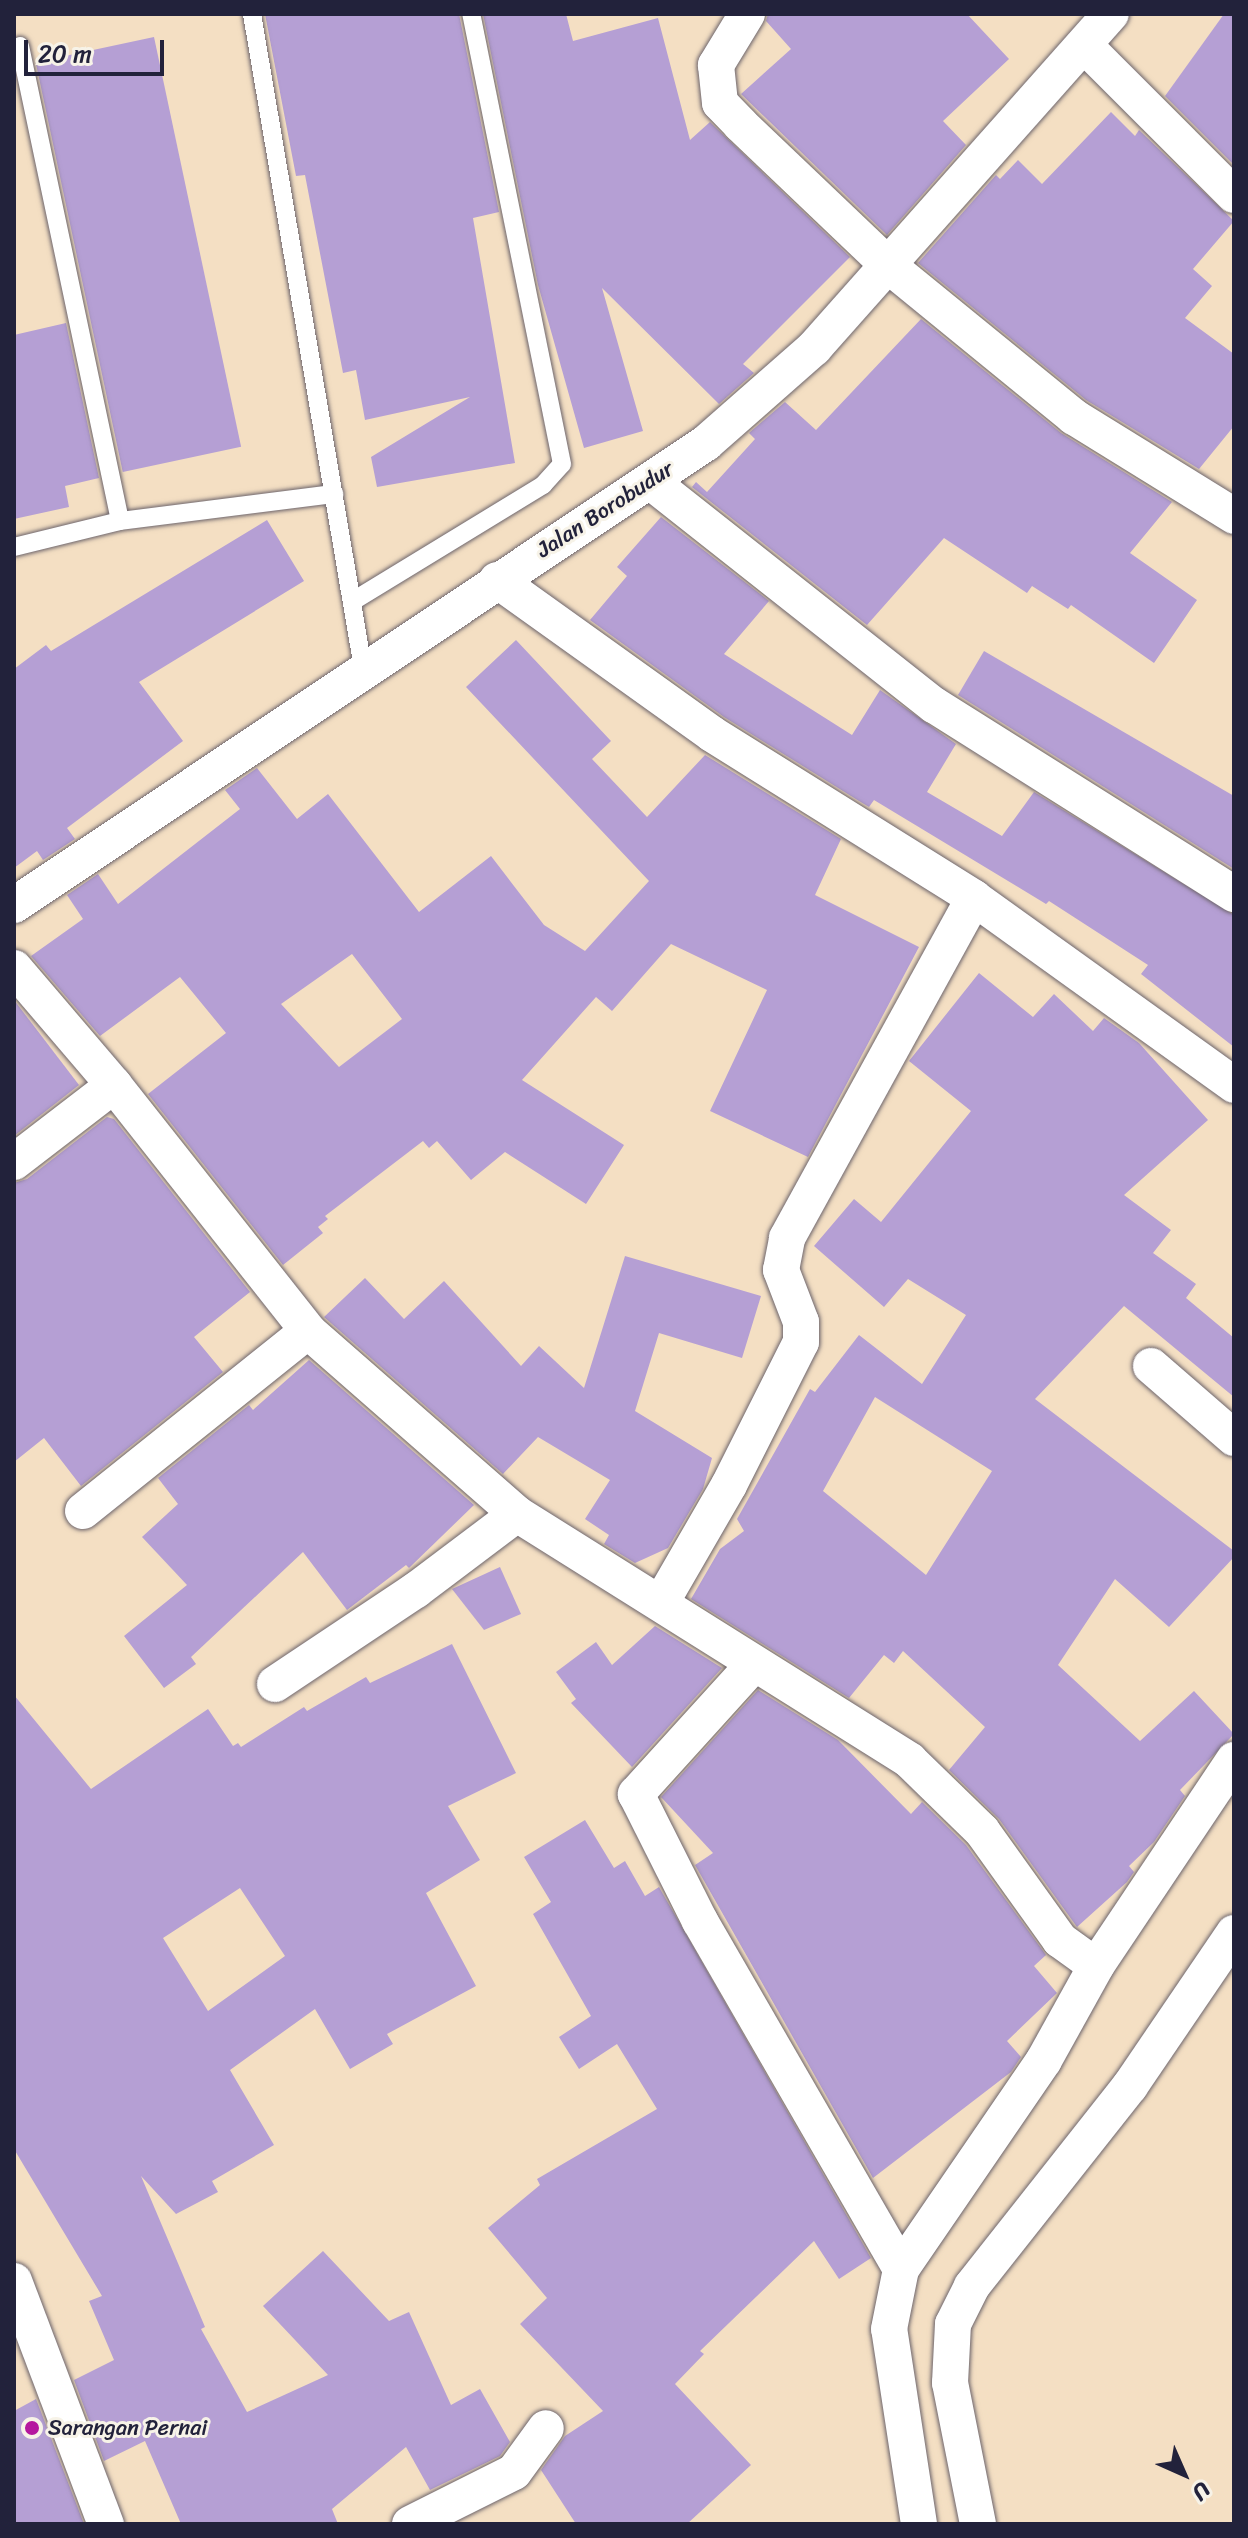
<!DOCTYPE html>
<html>
<head>
<meta charset="utf-8">
<style>
  body { margin:0 }
  #map { position:relative; width:1248px; height:2538px; overflow:hidden; background:#f4dfc3; font-family:Sriracha,sans-serif }
  div>[style] { position:absolute }
  .building>* { inset:0; background:#b59fd4; transform-origin:0 0 }
  .roads { filter:drop-shadow(0 0 2px #6c646b) drop-shadow(0 0 2px #6c646b) }
  .lane>* { height:18px; margin:-9px; padding:0 9px; transform-origin:9px; border-radius:9px; background:#fff }
  .street>* { height:36px; margin:-18px; padding:0 18px; transform-origin:18px; border-radius:18px; background:#fff }
  .dots>* { width:22px; height:22px; translate:-50% -50%; box-sizing:border-box; border:4px solid #f7f3e8; border-radius:50% }
  span { translate:-50% -50%; white-space:nowrap; text-align:center; line-height:1.15; -webkit-text-stroke:6px #f7f3e8; paint-order:stroke }
  .street-label { font-size:22px; color:#22223b }
  .poi-label { font-size:22px; color:#22223b }
  .left { translate:0 -50%; text-align:left }
  .frame { position:absolute; inset:0; border:16px solid #22223b; pointer-events:none }
  .north { position:absolute; left:1144px; top:2434px; width:80px; height:80px; -webkit-text-stroke:6px #f7f3e8; paint-order:stroke; rotate:135deg; font-size:22px; font-weight:700; line-height:32px; text-align:center; color:#22223b }
  .north::after { content:''; display:block; margin:auto; width:28px; height:36px; background:#22223b; clip-path:polygon(50% 0,100% 100%,50% 72%,0 100%) }
  .scale { position:absolute; left:24px; top:40px; width:140px; height:36px; box-sizing:border-box; border:4px solid #22223b; border-top:0; padding-left:10px; font-size:24px; line-height:28px; white-space:nowrap; color:#22223b; -webkit-text-stroke:6px #f7f3e8; paint-order:stroke }
</style>
</head>
<body>
<div id="map">
  <div class="building">
    <i style="clip-path:polygon(265px 14px,459px 14px,499px 212px,473px 218px,515px 463px,377px 487px,371px 457px,470px 397px,365px 420px,356px 370px,343px 373px,305px 175px,296px 176px)"></i>
    <i style="clip-path:polygon(483px 14px,566px 14px,573px 41px,658px 18px,690px 140px,710px 122px,850px 257px,743px 364px,754px 373px,719px 404px,602px 288px,643px 431px,584px 448px,538px 285px)"></i>
    <i style="clip-path:polygon(768px 14px,967px 14px,1009px 59px,943px 121px,966px 145px,887px 235px,741px 94px,791px 49px,766px 21px)"></i>
    <i style="clip-path:polygon(1224px 14px,1234px 14px,1232px 163px,1165px 96px)"></i>
    <i style="left:154px;top:37px;width:419px;height:121px;rotate:78deg"></i>
    <i style="clip-path:polygon(1111px 112px,1135px 136px,1139px 130px,1234px 221px,1193px 269px,1212px 286px,1185px 318px,1234px 354px,1234px 426px,1199px 469px,1086px 400px,918px 263px,996px 175px,1000px 179px,1018px 160px,1042px 184px)"></i>
    <i style="clip-path:polygon(921px 319px,1061px 433px,1172px 502px,1130px 553px,1197px 600px,1154px 663px,1071px 605px,1068px 609px,1032px 586px,1027px 593px,944px 538px,867px 625px,692px 487px,696px 482px,707px 492px,755px 439px,749px 433px,785px 402px,816px 430px)"></i>
    <i style="clip-path:polygon(66px 323px,99px 478px,65px 486px,69px 507px,14px 519px,14px 335px)"></i>
    <i style="clip-path:polygon(661px 517px,769px 601px,724px 654px,852px 735px,880px 690px,956px 744px,927px 792px,1002px 836px,1034px 792px,1234px 915px,1234px 1047px,1141px 974px,1148px 965px,1049px 901px,1046px 904px,874px 800px,869px 807px,859px 801px,724px 717px,590px 620px,627px 576px,617px 567px)"></i>
    <i style="clip-path:polygon(267px 520px,304px 581px,139px 682px,183px 741px,67px 828px,75px 839px,43px 860px,37px 851px,14px 868px,14px 669px,46px 645px,51px 651px)"></i>
    <i style="clip-path:polygon(evenodd,516px 640px,611px 741px,592px 759px,647px 817px,705px 755px,841px 839px,815px 895px,919px 947px,808px 1157px,710px 1111px,767px 990px,671px 944px,612px 1011px,596px 997px,522px 1080px,624px 1145px,586px 1204px,505px 1152px,471px 1180px,437px 1141px,429px 1148px,423px 1141px,325px 1216px,328px 1219px,318px 1227px,323px 1233px,283px 1265px,148px 1094px,226px 1033px,180px 977px,100px 1036px,31px 956px,83px 919px,67px 895px,98px 874px,118px 904px,240px 809px,225px 790px,257px 768px,297px 819px,328px 794px,419px 912px,491px 856px,544px 925px,585px 951px,649px 881px,466px 687px,516px 640px,352px 954px,402px 1019px,339px 1067px,281px 1004px,352px 954px)"></i>
    <i style="clip-path:polygon(984px 651px,1234px 796px,1234px 869px,958px 695px)"></i>
    <i style="clip-path:polygon(evenodd,979px 973px,1033px 1017px,1054px 994px,1093px 1031px,1104px 1018px,1139px 1043px,1208px 1120px,1124px 1195px,1171px 1230px,1153px 1253px,1196px 1284px,1186px 1298px,1234px 1338px,1234px 1397px,1124px 1306px,1035px 1399px,1234px 1551px,1234px 1557px,1169px 1627px,1115px 1579px,1058px 1665px,1140px 1741px,1194px 1691px,1234px 1734px,1180px 1790px,1185px 1796px,1154px 1842px,1129px 1866px,1134px 1872px,1127px 1882px,1077px 1927px,999px 1819px,949px 1770px,985px 1727px,903px 1651px,894px 1663px,884px 1655px,849px 1698px,691px 1599px,720px 1549px,744px 1531px,737px 1519px,810px 1389px,815px 1392px,859px 1335px,922px 1384px,966px 1315px,908px 1279px,884px 1307px,814px 1246px,854px 1199px,881px 1222px,971px 1111px,909px 1061px,979px 973px,875px 1397px,992px 1471px,926px 1575px,823px 1491px,875px 1397px)"></i>
    <i style="clip-path:polygon(14px 1000px,79px 1085px,14px 1136px)"></i>
    <i style="clip-path:polygon(107px 1117px,114px 1119px,250px 1292px,194px 1337px,223px 1372px,81px 1486px,44px 1438px,14px 1462px,14px 1183px,27px 1179px)"></i>
    <i style="clip-path:polygon(625px 1256px,761px 1296px,742px 1358px,659px 1333px,635px 1411px,712px 1458px,703px 1489px,668px 1548px,635px 1563px,604px 1544px,609px 1535px,585px 1519px,610px 1480px,538px 1437px,503px 1474px,324px 1317px,365px 1278px,404px 1319px,444px 1281px,521px 1366px,539px 1346px,584px 1388px)"></i>
    <i style="clip-path:polygon(309px 1360px,474px 1505px,409px 1568px,406px 1565px,347px 1610px,303px 1552px,191px 1657px,196px 1664px,164px 1688px,124px 1636px,187px 1585px,142px 1537px,178px 1504px,158px 1478px,249px 1405px,253px 1410px)"></i>
    <i style="clip-path:polygon(500px 1567px,521px 1614px,484px 1630px,452px 1589px)"></i>
    <i style="clip-path:polygon(655px 1626px,722px 1668px,632px 1767px,571px 1703px,576px 1699px,556px 1672px,596px 1642px,612px 1665px)"></i>
    <i style="clip-path:polygon(evenodd,452px 1644px,516px 1773px,448px 1806px,480px 1860px,426px 1893px,476px 1986px,387px 2034px,393px 2044px,350px 2069px,315px 2009px,230px 2070px,274px 2145px,212px 2181px,218px 2192px,176px 2214px,141px 2176px,205px 2327px,201px 2329px,247px 2412px,328px 2375px,263px 2306px,323px 2251px,389px 2321px,409px 2312px,451px 2405px,480px 2389px,510px 2442px,500px 2456px,430px 2490px,406px 2447px,332px 2509px,338px 2524px,181px 2524px,145px 2441px,104px 2461px,74px 2380px,114px 2360px,89px 2301px,102px 2296px,14px 2149px,14px 1695px,91px 1789px,208px 1709px,233px 1746px,238px 1743px,241px 1747px,304px 1707px,307px 1711px,366px 1677px,370px 1683px,452px 1644px,240px 1888px,285px 1956px,208px 2011px,163px 1938px,240px 1888px)"></i>
    <i style="clip-path:polygon(758px 1690px,838px 1740px,911px 1814px,922px 1802px,966px 1845px,1046px 1955px,1034px 1966px,1057px 1993px,1007px 2041px,1021px 2057px,1011px 2072px,873px 2178px,695px 1865px,713px 1853px,661px 1797px)"></i>
    <i style="clip-path:polygon(585px 1820px,614px 1868px,625px 1861px,645px 1896px,659px 1887px,871px 2258px,839px 2279px,814px 2241px,700px 2351px,704px 2354px,675px 2384px,751px 2465px,687px 2524px,576px 2524px,541px 2470px,565px 2436px,603px 2411px,520px 2324px,547px 2298px,488px 2228px,540px 2185px,537px 2179px,657px 2109px,617px 2044px,579px 2069px,559px 2037px,591px 2016px,533px 1914px,551px 1902px,524px 1857px)"></i>
    <i style="clip-path:polygon(36px 2399px,84px 2524px,14px 2524px,14px 2411px)"></i>
  </div>
  <div class="roads">
    <div class="lane">
      <i style="left:252px;top:14px;width:663px;rotate:80.37deg"></i>
      <i style="left:20px;top:46px;width:485px;rotate:78.1deg"></i>
      <i style="left:14px;top:547px;width:109px;rotate:-13.8deg"></i>
      <i style="left:120px;top:521px;width:216px;rotate:-7.2deg"></i>
      <i style="left:353px;top:601px;width:223px;rotate:-31.4deg"></i>
      <i style="left:543px;top:485px;width:28px;rotate:-48deg"></i>
      <i style="left:562px;top:464px;width:459px;rotate:-101.4deg"></i>
    </div>
    <div class="street">
      <i style="left:747px;top:14px;width:60px;rotate:121.3deg"></i>
      <i style="left:716px;top:65px;width:38px;rotate:84deg"></i>
      <i style="left:720px;top:103px;width:30px;rotate:46deg"></i>
      <i style="left:741px;top:125px;width:204px;rotate:43.6deg"></i>
      <i style="left:889px;top:266px;width:239px;rotate:39.2deg"></i>
      <i style="left:1074px;top:417px;width:188px;rotate:31.7deg"></i>
      <i style="left:1084px;top:45px;width:212px;rotate:45deg"></i>
      <i style="left:650px;top:481px;width:362px;rotate:38.3deg"></i>
      <i style="left:934px;top:705px;width:355px;rotate:32.2deg"></i>
      <i style="left:497px;top:580px;width:264px;rotate:35.6deg"></i>
      <i style="left:712px;top:734px;width:309px;rotate:32deg"></i>
      <i style="left:974px;top:898px;width:320px;rotate:35.7deg"></i>
      <i style="left:14px;top:905px;width:832px;rotate:-33.73deg"></i>
      <i style="left:706px;top:443px;width:144px;rotate:-41.3deg"></i>
      <i style="left:814px;top:348px;width:447px;rotate:-48.4deg"></i>
      <i style="left:14px;top:968px;width:154px;rotate:49.5deg"></i>
      <i style="left:114px;top:1085px;width:313px;rotate:51.7deg"></i>
      <i style="left:308px;top:1331px;width:278px;rotate:41.2deg"></i>
      <i style="left:517px;top:1514px;width:464px;rotate:32.1deg"></i>
      <i style="left:910px;top:1761px;width:100px;rotate:44.2deg"></i>
      <i style="left:982px;top:1831px;width:134px;rotate:54.4deg"></i>
      <i style="left:1060px;top:1940px;width:44px;rotate:35.8deg"></i>
      <i style="left:14px;top:1162px;width:126px;rotate:-37.6deg"></i>
      <i style="left:1151px;top:1366px;width:110px;rotate:40.9deg"></i>
      <i style="left:83px;top:1511px;width:288px;rotate:-38.7deg"></i>
      <i style="left:662px;top:1601px;width:134px;rotate:-60deg"></i>
      <i style="left:729px;top:1485px;width:160px;rotate:-63.3deg"></i>
      <i style="left:801px;top:1342px;width:20px;rotate:-90deg"></i>
      <i style="left:801px;top:1322px;width:56px;rotate:-111deg"></i>
      <i style="left:781px;top:1270px;width:33px;rotate:-79deg"></i>
      <i style="left:787px;top:1238px;width:388px;rotate:-61.2deg"></i>
      <i style="left:754px;top:1664px;width:176px;rotate:132.2deg"></i>
      <i style="left:636px;top:1794px;width:142px;rotate:63.3deg"></i>
      <i style="left:700px;top:1921px;width:402px;rotate:60deg"></i>
      <i style="left:275px;top:1684px;width:169px;rotate:-33.7deg"></i>
      <i style="left:416px;top:1590px;width:126px;rotate:-37deg"></i>
      <i style="left:14px;top:2281px;width:260px;rotate:69.3deg"></i>
      <i style="left:410px;top:2524px;width:116px;rotate:-26.6deg"></i>
      <i style="left:514px;top:2472px;width:54px;rotate:-54deg"></i>
      <i style="left:919px;top:2524px;width:197px;rotate:-98.7deg"></i>
      <i style="left:889px;top:2329px;width:61px;rotate:-78.7deg"></i>
      <i style="left:901px;top:2269px;width:253px;rotate:-55.6deg"></i>
      <i style="left:1044px;top:2060px;width:107px;rotate:-61deg"></i>
      <i style="left:1096px;top:1966px;width:248px;rotate:-56.2deg"></i>
      <i style="left:978px;top:2524px;width:144px;rotate:-101.2deg"></i>
      <i style="left:950px;top:2383px;width:59px;rotate:-87.1deg"></i>
      <i style="left:953px;top:2324px;width:42px;rotate:-63.4deg"></i>
      <i style="left:972px;top:2286px;width:255px;rotate:-51.7deg"></i>
      <i style="left:1130px;top:2086px;width:185px;rotate:-55.8deg"></i>
    </div>
  </div>
  <div class="dots">
    <i style="left:32px;top:2428px;background:#b5179e"></i>
  </div>
  <div class="street-label">
    <span style="left:605px;top:509px;rotate:-33deg">Jalan Borobudur</span>
  </div>
  <div class="poi-label">
    <span class="left" style="left:48px;top:2428px">Sarangan Pernai</span>
  </div>
  <div class="frame"></div>
  <div class="north">U</div>
  <div class="scale">20 m</div>
</div>
</body>
</html>
